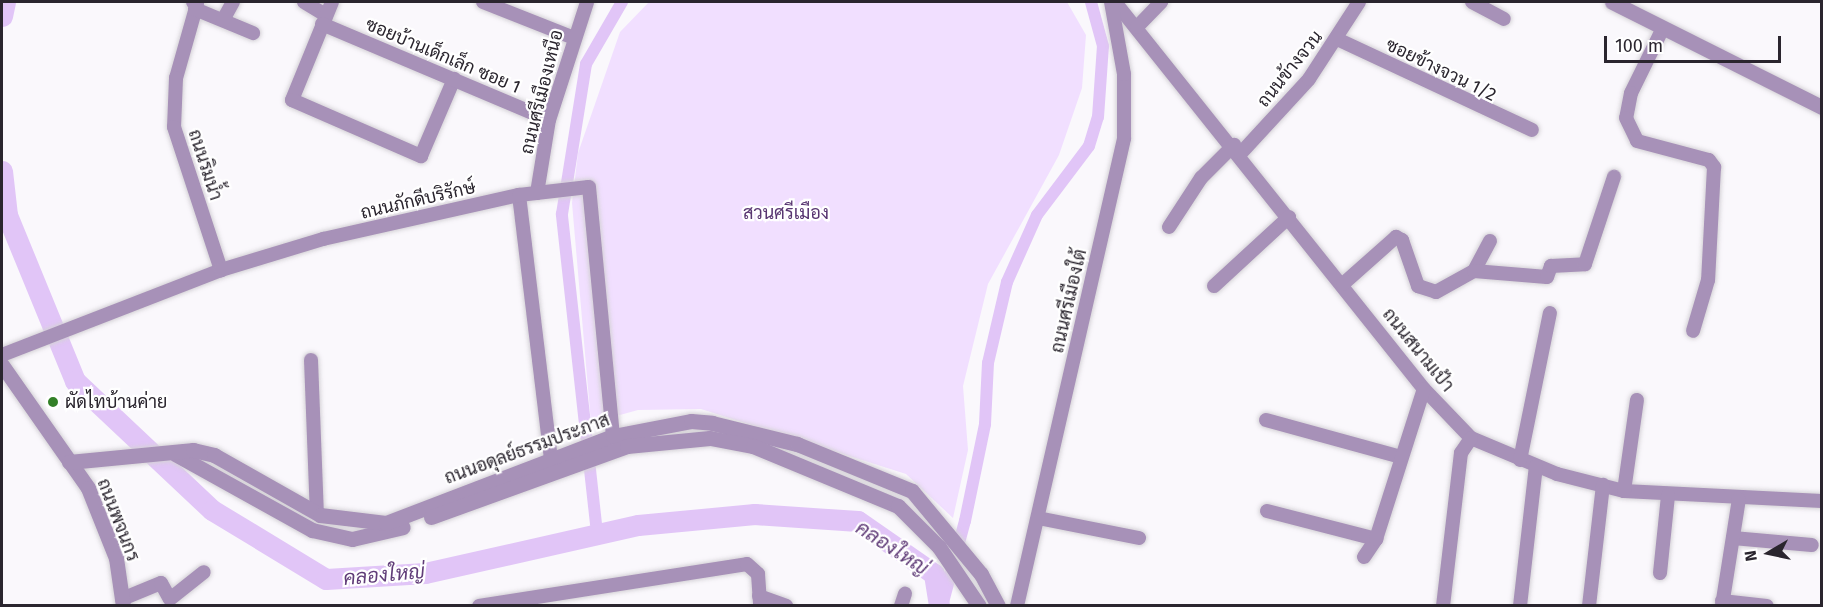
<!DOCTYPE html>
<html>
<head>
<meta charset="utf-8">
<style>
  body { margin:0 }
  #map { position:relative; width:1823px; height:607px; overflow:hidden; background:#faf8fc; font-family:"Fira Sans",Sarabun,sans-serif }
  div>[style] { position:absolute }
  .green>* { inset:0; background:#f1dfff }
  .canal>* { height:12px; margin:-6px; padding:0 6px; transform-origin:6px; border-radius:6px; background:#e1c5f7 }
  .river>* { height:21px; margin:-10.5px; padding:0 10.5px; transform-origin:10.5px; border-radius:10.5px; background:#e1c5f7 }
  .roads { filter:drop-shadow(0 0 2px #d5d2d7) drop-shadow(0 0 2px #d5d2d7) }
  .minor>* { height:14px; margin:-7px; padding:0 7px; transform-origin:7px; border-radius:7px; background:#a791b8 }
  .tertiary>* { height:15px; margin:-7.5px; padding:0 7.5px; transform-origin:7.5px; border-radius:7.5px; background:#a791b8 }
  .dots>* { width:16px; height:16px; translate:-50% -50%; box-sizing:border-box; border:3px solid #fff; border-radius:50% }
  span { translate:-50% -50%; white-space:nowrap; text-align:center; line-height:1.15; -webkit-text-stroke:4.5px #fff; paint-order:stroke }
  .street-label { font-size:18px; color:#2a252e }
  .park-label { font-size:18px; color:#583571 }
  .poi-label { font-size:18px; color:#2a252e }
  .left { translate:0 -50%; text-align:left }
  .water-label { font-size:20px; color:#603c78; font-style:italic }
  .frame { position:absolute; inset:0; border:3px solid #2a252e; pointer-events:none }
  .north { position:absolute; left:1739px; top:523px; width:60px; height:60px; -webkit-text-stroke:4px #fff; paint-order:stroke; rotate:261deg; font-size:16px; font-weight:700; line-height:24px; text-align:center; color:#2a252e }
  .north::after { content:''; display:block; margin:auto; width:21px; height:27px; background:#2a252e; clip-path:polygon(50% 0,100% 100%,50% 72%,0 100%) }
  .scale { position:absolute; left:1604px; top:36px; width:177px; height:27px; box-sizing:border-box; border:3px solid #2a252e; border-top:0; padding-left:8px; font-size:18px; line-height:21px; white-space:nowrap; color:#2a252e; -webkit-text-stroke:4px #fff; paint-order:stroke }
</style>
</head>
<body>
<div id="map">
  <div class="green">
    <i style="clip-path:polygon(649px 2px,1067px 2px,1086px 35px,1082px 88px,1059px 155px,988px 284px,963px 386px,968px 450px,953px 518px,906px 474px,701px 409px,638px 410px,591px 423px,572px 203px,578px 153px,620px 32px)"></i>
  </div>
  <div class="canal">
    <i style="left:597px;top:533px;width:321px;rotate:-96.3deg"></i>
    <i style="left:562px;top:214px;width:152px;rotate:-80.9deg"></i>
    <i style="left:586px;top:64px;width:72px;rotate:-59.9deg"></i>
    <i style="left:942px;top:606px;width:88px;rotate:-74.9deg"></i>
    <i style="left:965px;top:521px;width:99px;rotate:-78.3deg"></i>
    <i style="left:985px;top:424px;width:61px;rotate:-87.2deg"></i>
    <i style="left:988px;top:363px;width:83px;rotate:-76.8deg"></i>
    <i style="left:1007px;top:282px;width:73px;rotate:-65.9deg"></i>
    <i style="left:1037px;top:215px;width:86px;rotate:-53deg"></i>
    <i style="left:1089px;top:146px;width:30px;rotate:-73deg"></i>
    <i style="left:1098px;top:117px;width:71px;rotate:-86deg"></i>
    <i style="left:1103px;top:46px;width:46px;rotate:-105.3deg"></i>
  </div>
  <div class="river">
    <i style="left:2px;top:16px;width:14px;rotate:-78deg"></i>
    <i style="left:2px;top:171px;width:44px;rotate:83.5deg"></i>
    <i style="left:7px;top:215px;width:179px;rotate:67.7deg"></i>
    <i style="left:75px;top:381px;width:188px;rotate:43.3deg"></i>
    <i style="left:212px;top:510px;width:133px;rotate:31.2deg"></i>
    <i style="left:326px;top:579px;width:99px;rotate:-3.5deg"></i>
    <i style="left:425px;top:573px;width:218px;rotate:-12.7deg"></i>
    <i style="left:638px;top:525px;width:117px;rotate:-5.4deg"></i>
    <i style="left:754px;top:514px;width:104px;rotate:3.9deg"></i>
    <i style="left:858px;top:521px;width:93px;rotate:34.9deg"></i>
    <i style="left:934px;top:574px;width:32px;rotate:81deg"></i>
  </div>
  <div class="roads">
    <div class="minor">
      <i style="left:193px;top:2px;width:4px;rotate:27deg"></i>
      <i style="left:197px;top:4px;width:77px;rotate:105.8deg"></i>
      <i style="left:176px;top:78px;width:49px;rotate:92.3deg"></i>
      <i style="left:174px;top:127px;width:151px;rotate:71.8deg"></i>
      <i style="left:304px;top:2px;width:26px;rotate:31deg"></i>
      <i style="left:332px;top:2px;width:106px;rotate:112.2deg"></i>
      <i style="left:292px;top:100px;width:141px;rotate:23.5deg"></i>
      <i style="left:421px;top:156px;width:84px;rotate:-66.8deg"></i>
      <i style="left:483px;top:2px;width:98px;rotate:21.6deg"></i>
      <i style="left:1115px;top:2px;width:495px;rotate:51.4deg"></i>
      <i style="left:1424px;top:389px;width:68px;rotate:46.2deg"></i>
      <i style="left:1471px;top:438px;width:93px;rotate:22.7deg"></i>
      <i style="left:1557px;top:474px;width:69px;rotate:14.2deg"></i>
      <i style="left:1624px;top:491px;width:198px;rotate:2.9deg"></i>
      <i style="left:1472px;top:2px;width:36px;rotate:28deg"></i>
      <i style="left:195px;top:9px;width:63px;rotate:22.5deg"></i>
      <i style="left:223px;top:20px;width:21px;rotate:-61deg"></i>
      <i style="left:322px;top:24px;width:246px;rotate:22.9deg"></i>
      <i style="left:1137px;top:27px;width:35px;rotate:-46deg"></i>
      <i style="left:1663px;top:28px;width:72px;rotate:116.2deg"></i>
      <i style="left:1631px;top:93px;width:25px;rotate:101deg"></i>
      <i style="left:1626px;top:118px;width:25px;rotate:64deg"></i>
      <i style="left:1637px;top:141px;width:74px;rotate:14.8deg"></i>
      <i style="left:1709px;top:160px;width:9px;rotate:54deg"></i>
      <i style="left:1714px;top:167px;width:113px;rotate:93deg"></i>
      <i style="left:1708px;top:280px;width:53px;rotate:106.4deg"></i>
      <i style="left:1337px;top:39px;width:215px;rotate:25deg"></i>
      <i style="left:1241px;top:153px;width:100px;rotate:-47.4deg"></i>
      <i style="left:1309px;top:79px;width:92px;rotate:-57deg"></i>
      <i style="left:537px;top:193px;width:74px;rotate:-80.7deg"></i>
      <i style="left:549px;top:120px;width:124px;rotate:-72.1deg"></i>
      <i style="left:519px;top:195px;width:267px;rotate:83.1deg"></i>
      <i style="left:1169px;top:227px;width:59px;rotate:-56.9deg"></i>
      <i style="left:1201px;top:178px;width:47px;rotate:-45deg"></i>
      <i style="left:1474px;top:271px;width:34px;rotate:-62deg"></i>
      <i style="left:1343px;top:284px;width:71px;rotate:-41.6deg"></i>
      <i style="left:1396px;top:237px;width:7px;rotate:27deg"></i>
      <i style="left:1402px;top:240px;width:49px;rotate:70.8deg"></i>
      <i style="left:1418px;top:286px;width:19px;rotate:18deg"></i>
      <i style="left:1436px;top:292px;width:43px;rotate:-28.9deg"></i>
      <i style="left:1474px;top:271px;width:73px;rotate:4.7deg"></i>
      <i style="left:1547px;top:277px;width:12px;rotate:-70deg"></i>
      <i style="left:1551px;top:266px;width:34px;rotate:-3deg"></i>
      <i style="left:1585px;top:264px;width:92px;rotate:-71.6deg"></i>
      <i style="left:1214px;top:286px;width:102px;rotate:-42.6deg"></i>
      <i style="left:2px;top:355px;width:235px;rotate:-21.2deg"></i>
      <i style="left:221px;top:270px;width:107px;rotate:-16.9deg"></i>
      <i style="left:323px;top:239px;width:201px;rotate:-12.7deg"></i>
      <i style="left:519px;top:195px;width:70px;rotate:-6.5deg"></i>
      <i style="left:589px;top:187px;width:250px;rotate:84.5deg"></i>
      <i style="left:311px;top:360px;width:153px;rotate:87.8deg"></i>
      <i style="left:1266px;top:420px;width:140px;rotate:15.3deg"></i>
      <i style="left:1520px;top:460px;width:150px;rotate:-78.5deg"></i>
      <i style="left:1624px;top:491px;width:92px;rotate:-81.9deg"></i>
      <i style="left:1267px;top:511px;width:113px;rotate:14.4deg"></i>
      <i style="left:1038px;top:518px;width:103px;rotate:11.2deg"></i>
      <i style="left:1733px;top:538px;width:79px;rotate:5.1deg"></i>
      <i style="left:1364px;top:557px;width:22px;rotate:-56deg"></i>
      <i style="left:1376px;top:539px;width:157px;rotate:-72.3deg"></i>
      <i style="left:1660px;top:573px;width:78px;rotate:-84.1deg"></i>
      <i style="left:759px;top:596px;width:29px;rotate:20deg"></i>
      <i style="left:122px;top:599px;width:42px;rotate:-22.3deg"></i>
      <i style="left:161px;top:583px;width:18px;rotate:61deg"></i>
      <i style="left:170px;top:599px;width:43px;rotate:-38.5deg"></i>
      <i style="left:1722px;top:601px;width:45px;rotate:6.3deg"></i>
      <i style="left:479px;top:606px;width:271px;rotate:-8.9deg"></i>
      <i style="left:747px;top:564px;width:15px;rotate:42deg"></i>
      <i style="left:758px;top:574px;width:32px;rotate:86deg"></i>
      <i style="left:901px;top:606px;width:13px;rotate:-72deg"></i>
      <i style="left:1017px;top:606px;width:480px;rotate:-77.1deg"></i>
      <i style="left:1124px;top:138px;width:64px;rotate:-90deg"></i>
      <i style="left:1124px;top:74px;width:73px;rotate:-100.2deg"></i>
      <i style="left:1443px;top:606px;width:154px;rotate:-83.3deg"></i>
      <i style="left:1461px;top:453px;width:18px;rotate:-56deg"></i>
      <i style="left:1520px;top:606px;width:141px;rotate:-83.5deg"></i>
      <i style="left:1589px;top:606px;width:122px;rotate:-83.4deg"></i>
      <i style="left:1722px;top:606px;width:108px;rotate:-81deg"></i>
    </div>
    <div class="tertiary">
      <i style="left:1612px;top:2px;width:235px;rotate:26.6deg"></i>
      <i style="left:2px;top:365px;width:150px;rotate:55deg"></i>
      <i style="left:88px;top:488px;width:75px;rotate:68.2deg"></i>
      <i style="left:116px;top:558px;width:49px;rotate:81.7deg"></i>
      <i style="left:175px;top:454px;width:157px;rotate:29deg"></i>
      <i style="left:312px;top:530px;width:41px;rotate:12.7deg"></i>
      <i style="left:352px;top:539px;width:52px;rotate:-13.2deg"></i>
      <i style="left:69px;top:462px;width:125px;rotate:-5.5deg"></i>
      <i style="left:193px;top:450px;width:22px;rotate:13deg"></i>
      <i style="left:214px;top:455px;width:122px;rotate:29.5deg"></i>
      <i style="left:320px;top:515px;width:66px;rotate:6.9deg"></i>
      <i style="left:386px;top:523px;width:243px;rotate:-21deg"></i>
      <i style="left:613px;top:436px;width:79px;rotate:-10.9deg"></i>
      <i style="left:691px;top:421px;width:21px;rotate:5deg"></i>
      <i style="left:712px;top:423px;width:88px;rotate:13.9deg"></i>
      <i style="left:797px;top:444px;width:124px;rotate:22.2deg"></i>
      <i style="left:912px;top:491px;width:108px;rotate:50.3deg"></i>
      <i style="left:981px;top:574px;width:36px;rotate:62deg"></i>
      <i style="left:431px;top:517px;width:208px;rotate:-19.9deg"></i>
      <i style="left:627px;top:446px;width:83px;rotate:-5.5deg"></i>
      <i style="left:710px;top:438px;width:44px;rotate:10.5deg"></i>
      <i style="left:753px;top:446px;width:157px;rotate:22.5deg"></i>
      <i style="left:898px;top:506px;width:58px;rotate:45deg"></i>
      <i style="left:939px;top:547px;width:71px;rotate:55.9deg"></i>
    </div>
  </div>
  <div class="dots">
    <i style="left:53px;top:402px;background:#338028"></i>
  </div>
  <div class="street-label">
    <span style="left:443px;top:56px;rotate:23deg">ซอยบ้านเด็กเล็ก ซอย 1</span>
    <span style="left:1290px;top:69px;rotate:-51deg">ถนนข้างจวน</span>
    <span style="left:1441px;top:70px;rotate:26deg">ซอยข้างจวน 1/2</span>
    <span style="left:542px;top:92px;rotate:-76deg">ถนนศรีเมืองเหนือ</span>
    <span style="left:205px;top:165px;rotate:72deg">ถนนริมน้ำ</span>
    <span style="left:418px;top:200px;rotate:-13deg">ถนนภักดีบริรักษ์</span>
    <span style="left:1069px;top:301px;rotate:-77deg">ถนนศรีเมืองใต้</span>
    <span style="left:1418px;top:350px;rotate:51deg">ถนนสนามเป้า</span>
    <span style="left:527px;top:449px;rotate:-20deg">ถนนอดุลย์ธรรมประภาส</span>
    <span style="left:118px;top:520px;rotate:69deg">ถนนพจนกร</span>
  </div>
  <div class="park-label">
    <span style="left:786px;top:213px">สวนศรีเมือง</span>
  </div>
  <div class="poi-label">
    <span class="left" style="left:65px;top:402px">ผัดไทบ้านค่าย</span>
  </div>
  <div class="water-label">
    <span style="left:892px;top:548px;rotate:33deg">คลองใหญ่</span>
    <span style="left:384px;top:575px;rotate:-5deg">คลองใหญ่</span>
  </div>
  <div class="frame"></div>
  <div class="north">N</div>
  <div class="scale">100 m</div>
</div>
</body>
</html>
